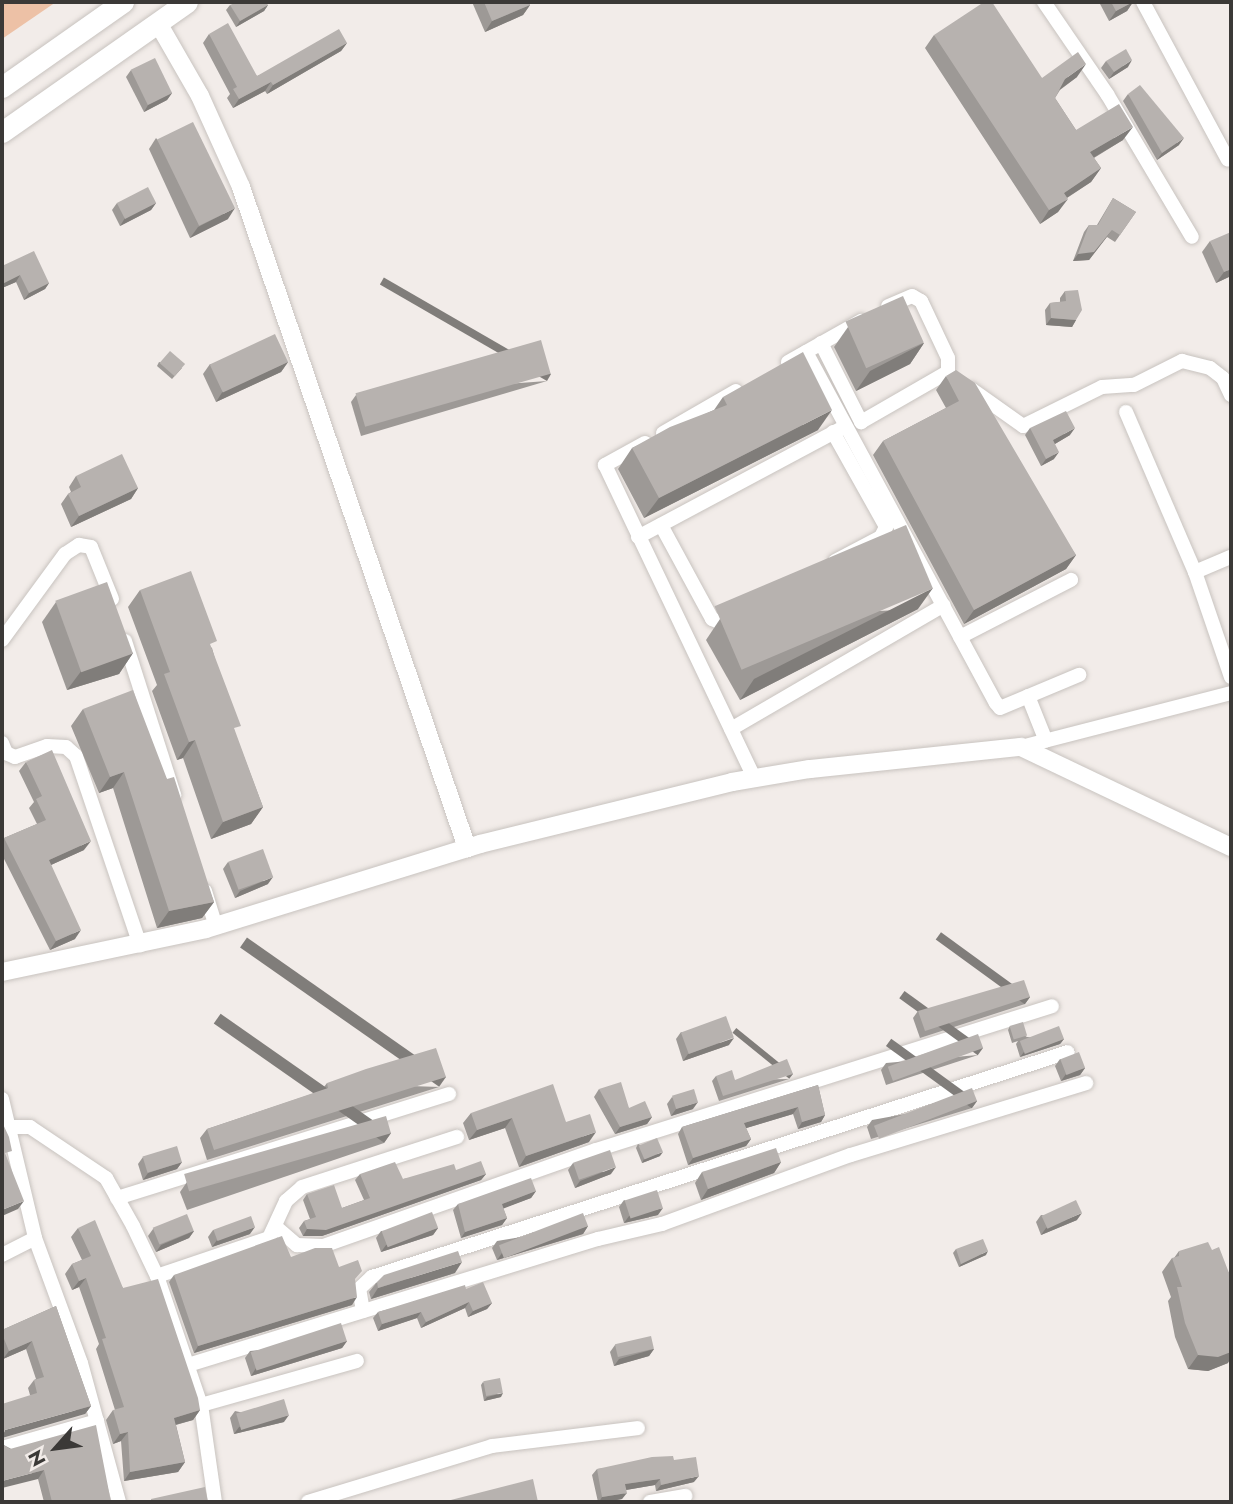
<!DOCTYPE html>
<html>
<head>
<meta charset="utf-8">
<style>
  body { margin:0 }
  #map { position:relative; width:1233px; height:1504px; overflow:hidden; background:#f2ece9; font-family:Jost,sans-serif }
  div>[style] { position:absolute }
  .green>* { inset:0; background:#edc1a6 }
  .roads { filter:drop-shadow(0 0 2px #c8c3bf) drop-shadow(0 0 2px #c8c3bf) }
  .minor>* { height:14px; margin:-7px; padding:0 7px; transform-origin:7px; border-radius:7px; background:#fff }
  .tertiary>* { height:18px; margin:-9px; padding:0 9px; transform-origin:9px; border-radius:9px; background:#fff }
  .primary>* { height:21px; margin:-10.5px; padding:0 10.5px; transform-origin:10.5px; border-radius:10.5px; background:#fff }
  .wall>* { inset:0; background:#9d9996 }
  .shaded-wall>* { inset:0; background:#807d7a; transform-origin:0 0 }
  .building>* { inset:0; background:#b7b2af; transform-origin:0 0 }
  span { translate:-50% -50%; white-space:nowrap; text-align:center; line-height:1.15; -webkit-text-stroke:7px #f2ece9; paint-order:stroke }
  .frame { position:absolute; inset:0; border:4px solid #3b3937; pointer-events:none }
  .north { position:absolute; left:21px; top:1413px; width:70px; height:70px; -webkit-text-stroke:5px #f2ece9; paint-order:stroke; rotate:242deg; font-size:19px; font-weight:700; line-height:28px; text-align:center; color:#3b3937 }
  .north::after { content:''; display:block; margin:auto; width:24px; height:32px; background:#3b3937; clip-path:polygon(50% 0,100% 100%,50% 72%,0 100%) }
</style>
</head>
<body>
<div id="map">
  <div class="green">
    <i style="clip-path:polygon(2px 2px,56px 2px,2px 39px)"></i>
  </div>
  <div class="roads">
    <div class="minor">
      <i style="left:1044px;top:2px;width:112px;rotate:55.6deg"></i>
      <i style="left:1107px;top:94px;width:166px;rotate:59.3deg"></i>
      <i style="left:1143px;top:2px;width:179px;rotate:61.7deg"></i>
      <i style="left:821px;top:343px;width:89px;rotate:63.1deg"></i>
      <i style="left:861px;top:422px;width:100px;rotate:-29.9deg"></i>
      <i style="left:948px;top:372px;width:14px;rotate:-90deg"></i>
      <i style="left:948px;top:358px;width:63px;rotate:-115.3deg"></i>
      <i style="left:921px;top:301px;width:10px;rotate:-151deg"></i>
      <i style="left:912px;top:296px;width:26px;rotate:157deg"></i>
      <i style="left:806px;top:352px;width:399px;rotate:61.6deg"></i>
      <i style="left:996px;top:703px;width:6px;rotate:51deg"></i>
      <i style="left:1000px;top:708px;width:86px;rotate:-22.7deg"></i>
      <i style="left:788px;top:362px;width:84px;rotate:-29.3deg"></i>
      <i style="left:971px;top:389px;width:64px;rotate:35.4deg"></i>
      <i style="left:1023px;top:426px;width:88px;rotate:-26.3deg"></i>
      <i style="left:1102px;top:387px;width:32px;rotate:-4deg"></i>
      <i style="left:1134px;top:385px;width:54px;rotate:-26.6deg"></i>
      <i style="left:1182px;top:361px;width:29px;rotate:14deg"></i>
      <i style="left:1210px;top:368px;width:16px;rotate:38deg"></i>
      <i style="left:1223px;top:378px;width:19px;rotate:65deg"></i>
      <i style="left:1126px;top:412px;width:174px;rotate:66.7deg"></i>
      <i style="left:1195px;top:572px;width:111px;rotate:71.1deg"></i>
      <i style="left:833px;top:432px;width:109px;rotate:60.8deg"></i>
      <i style="left:886px;top:527px;width:11px;rotate:117deg"></i>
      <i style="left:881px;top:537px;width:52px;rotate:152.4deg"></i>
      <i style="left:663px;top:433px;width:84px;rotate:-29.9deg"></i>
      <i style="left:645px;top:443px;width:46px;rotate:151.2deg"></i>
      <i style="left:605px;top:465px;width:347px;rotate:64.5deg"></i>
      <i style="left:661px;top:525px;width:107px;rotate:61.5deg"></i>
      <i style="left:712px;top:619px;width:8px;rotate:23deg"></i>
      <i style="left:719px;top:622px;width:17px;rotate:-25deg"></i>
      <i style="left:638px;top:537px;width:229px;rotate:-28.1deg"></i>
      <i style="left:1195px;top:572px;width:39px;rotate:-23deg"></i>
      <i style="left:960px;top:637px;width:125px;rotate:-27.2deg"></i>
      <i style="left:2px;top:640px;width:107px;rotate:-53.8deg"></i>
      <i style="left:65px;top:554px;width:17px;rotate:-33deg"></i>
      <i style="left:79px;top:545px;width:12px;rotate:9deg"></i>
      <i style="left:91px;top:547px;width:56px;rotate:68deg"></i>
      <i style="left:125px;top:641px;width:162px;rotate:72.3deg"></i>
      <i style="left:1028px;top:696px;width:48px;rotate:68.2deg"></i>
      <i style="left:731px;top:729px;width:246px;rotate:-30.2deg"></i>
      <i style="left:2px;top:743px;width:11px;rotate:68deg"></i>
      <i style="left:6px;top:753px;width:10px;rotate:24deg"></i>
      <i style="left:15px;top:757px;width:34px;rotate:-19deg"></i>
      <i style="left:47px;top:746px;width:19px;rotate:3deg"></i>
      <i style="left:66px;top:747px;width:13px;rotate:42deg"></i>
      <i style="left:76px;top:756px;width:200px;rotate:71.3deg"></i>
      <i style="left:1021px;top:747px;width:217px;rotate:-14.4deg"></i>
      <i style="left:205px;top:891px;width:37px;rotate:73deg"></i>
      <i style="left:2px;top:1099px;width:143px;rotate:76.6deg"></i>
      <i style="left:35px;top:1238px;width:133px;rotate:69.8deg"></i>
      <i style="left:81px;top:1363px;width:144px;rotate:74.7deg"></i>
      <i style="left:12px;top:1127px;width:18px"></i>
      <i style="left:30px;top:1127px;width:92px;rotate:33.9deg"></i>
      <i style="left:106px;top:1178px;width:55px;rotate:60.6deg"></i>
      <i style="left:133px;top:1226px;width:55px;rotate:64.4deg"></i>
      <i style="left:157px;top:1276px;width:136px;rotate:71.2deg"></i>
      <i style="left:201px;top:1405px;width:98px;rotate:81.8deg"></i>
      <i style="left:117px;top:1198px;width:348px;rotate:-17.4deg"></i>
      <i style="left:276px;top:1227px;width:28px;rotate:41deg"></i>
      <i style="left:297px;top:1245px;width:26px;rotate:2deg"></i>
      <i style="left:323px;top:1246px;width:289px;rotate:-19.4deg"></i>
      <i style="left:596px;top:1150px;width:478px;rotate:-17.5deg"></i>
      <i style="left:2px;top:1255px;width:37px;rotate:-27deg"></i>
      <i style="left:157px;top:1276px;width:118px;rotate:-18.7deg"></i>
      <i style="left:269px;top:1238px;width:41px;rotate:-65.3deg"></i>
      <i style="left:286px;top:1201px;width:21px;rotate:-41deg"></i>
      <i style="left:302px;top:1187px;width:163px;rotate:-17.9deg"></i>
      <i style="left:363px;top:1311px;width:22px;rotate:-100deg"></i>
      <i style="left:359px;top:1289px;width:18px;rotate:-43deg"></i>
      <i style="left:372px;top:1277px;width:731px;rotate:-17.91deg"></i>
      <i style="left:188px;top:1365px;width:429px;rotate:-17.1deg"></i>
      <i style="left:598px;top:1239px;width:66px;rotate:-13.2deg"></i>
      <i style="left:662px;top:1224px;width:201px;rotate:-20.1deg"></i>
      <i style="left:851px;top:1155px;width:246px;rotate:-17deg"></i>
      <i style="left:201px;top:1405px;width:162px;rotate:-15.8deg"></i>
      <i style="left:2px;top:1448px;width:99px;rotate:-15.9deg"></i>
      <i style="left:308px;top:1502px;width:192px;rotate:-16.9deg"></i>
      <i style="left:492px;top:1446px;width:147px;rotate:-7deg"></i>
      <i style="left:650px;top:1502px;width:36px;rotate:-10deg"></i>
    </div>
    <div class="tertiary">
      <i style="left:158px;top:23px;width:84px;rotate:60.1deg"></i>
      <i style="left:200px;top:96px;width:100px;rotate:65.7deg"></i>
      <i style="left:241px;top:187px;width:699px;rotate:71.12deg"></i>
      <i style="left:2px;top:972px;width:208px;rotate:-11.9deg"></i>
      <i style="left:206px;top:929px;width:287px;rotate:-17.2deg"></i>
      <i style="left:480px;top:844px;width:260px;rotate:-13.8deg"></i>
      <i style="left:732px;top:782px;width:79px;rotate:-9.5deg"></i>
      <i style="left:810px;top:769px;width:212px;rotate:-6deg"></i>
      <i style="left:1021px;top:747px;width:233px;rotate:25.5deg"></i>
    </div>
    <div class="primary">
      <i style="left:2px;top:87px;width:148px;rotate:-35.1deg"></i>
      <i style="left:2px;top:132px;width:226px;rotate:-35.1deg"></i>
    </div>
  </div>
  <div class="wall">
    <i style="clip-path:polygon(472px 2px,529px 2px,530px 5px,523px 15px,485px 32px)"></i>
    <i style="clip-path:polygon(1099px 2px,1133px 2px,1127px 11px,1109px 21px)"></i>
    <i style="clip-path:polygon(230px 5px,268px 5px,264px 11px,236px 27px,226px 10px)"></i>
    <i style="clip-path:polygon(209px 34px,257px 76px,347px 43px,341px 51px,267px 94px,265px 91px,233px 108px,227px 98px,230px 94px,203px 43px)"></i>
    <i style="clip-path:polygon(934px 35px,1042px 78px,1077px 77px,1060px 90px,1055px 98px,1076px 130px,1123px 140px,1094px 158px,1101px 168px,1091px 182px,1067px 198px,1058px 212px,1040px 224px,925px 48px)"></i>
    <i style="clip-path:polygon(1106px 61px,1128px 67px,1109px 79px,1101px 68px)"></i>
    <i style="clip-path:polygon(131px 70px,172px 93px,167px 100px,144px 112px,126px 77px)"></i>
    <i style="clip-path:polygon(1128px 94px,1179px 145px,1157px 160px,1123px 101px)"></i>
    <i style="clip-path:polygon(156px 138px,228px 219px,190px 238px,149px 149px)"></i>
    <i style="clip-path:polygon(1113px 198px,1136px 212px,1115px 242px,1107px 237px,1089px 260px,1073px 261px,1084px 232px,1089px 225px,1097px 225px)"></i>
    <i style="clip-path:polygon(117px 203px,156px 203px,151px 210px,120px 226px,112px 210px)"></i>
    <i style="clip-path:polygon(1210px 241px,1231px 276px,1216px 283px,1202px 252px)"></i>
    <i style="clip-path:polygon(2px 266px,49px 283px,45px 289px,24px 300px,16px 282px,2px 288px)"></i>
    <i style="clip-path:polygon(1065px 291px,1076px 320px,1072px 327px,1046px 325px,1045px 310px,1050px 303px,1060px 302px,1060px 298px)"></i>
    <i style="clip-path:polygon(848px 327px,924px 343px,910px 364px,856px 391px,834px 347px)"></i>
    <i style="clip-path:polygon(159px 362px,182px 368px,172px 379px,157px 366px)"></i>
    <i style="clip-path:polygon(288px 362px,281px 372px,216px 402px,203px 374px,210px 364px)"></i>
    <i style="clip-path:polygon(946px 376px,1076px 555px,1066px 569px,964px 624px,873px 455px,883px 441px,946px 408px,936px 390px)"></i>
    <i style="clip-path:polygon(547px 381px,361px 436px,351px 402px,356px 395px)"></i>
    <i style="clip-path:polygon(723px 397px,818px 430px,644px 518px,618px 469px,632px 448px,714px 410px)"></i>
    <i style="clip-path:polygon(1030px 428px,1070px 435px,1055px 444px,1054px 459px,1041px 466px,1025px 435px)"></i>
    <i style="clip-path:polygon(76px 476px,138px 488px,131px 499px,71px 527px,61px 504px,68px 494px,71px 492px,69px 487px)"></i>
    <i style="clip-path:polygon(140px 590px,212px 648px,235px 733px,263px 807px,251px 824px,211px 839px,183px 758px,177px 760px,152px 691px,157px 685px,128px 607px)"></i>
    <i style="clip-path:polygon(56px 602px,133px 653px,119px 674px,67px 690px,42px 622px)"></i>
    <i style="clip-path:polygon(918px 609px,740px 700px,706px 640px,720px 619px)"></i>
    <i style="clip-path:polygon(83px 709px,167px 779px,214px 902px,202px 918px,157px 928px,113px 788px,99px 793px,71px 726px)"></i>
    <i style="clip-path:polygon(26px 762px,84px 850px,51px 865px,75px 939px,50px 950px,2px 855px,2px 842px,4px 838px,37px 824px,29px 808px,34px 802px,19px 771px)"></i>
    <i style="clip-path:polygon(228px 862px,268px 884px,235px 898px,223px 869px)"></i>
    <i style="clip-path:polygon(1030px 997px,1025px 1004px,920px 1038px,913px 1018px,918px 1011px)"></i>
    <i style="clip-path:polygon(1010px 1026px,1027px 1037px,1064px 1039px,1060px 1044px,1020px 1057px,1016px 1044px,1018px 1041px,1012px 1043px,1008px 1030px)"></i>
    <i style="clip-path:polygon(681px 1032px,729px 1045px,683px 1061px,676px 1039px)"></i>
    <i style="clip-path:polygon(978px 1055px,886px 1085px,881px 1070px,886px 1063px)"></i>
    <i style="clip-path:polygon(1060px 1059px,1085px 1068px,1080px 1075px,1061px 1081px,1055px 1066px)"></i>
    <i style="clip-path:polygon(716px 1076px,735px 1080px,789px 1079px,719px 1101px,712px 1081px)"></i>
    <i style="clip-path:polygon(327px 1083px,439px 1087px,207px 1160px,200px 1138px,207px 1129px,321px 1091px)"></i>
    <i style="clip-path:polygon(818px 1085px,825px 1115px,821px 1122px,798px 1129px,793px 1114px,746px 1128px,751px 1139px,746px 1146px,688px 1165px,678px 1134px,682px 1127px)"></i>
    <i style="clip-path:polygon(599px 1089px,629px 1108px,652px 1117px,647px 1124px,615px 1134px,594px 1097px)"></i>
    <i style="clip-path:polygon(672px 1097px,693px 1109px,671px 1116px,667px 1104px)"></i>
    <i style="clip-path:polygon(977px 1101px,972px 1108px,871px 1139px,867px 1127px,872px 1120px)"></i>
    <i style="clip-path:polygon(471px 1113px,566px 1122px,589px 1142px,519px 1167px,505px 1128px,469px 1140px,463px 1123px)"></i>
    <i style="clip-path:polygon(391px 1133px,384px 1143px,187px 1210px,180px 1192px,187px 1182px)"></i>
    <i style="clip-path:polygon(638px 1144px,660px 1156px,642px 1163px,636px 1148px)"></i>
    <i style="clip-path:polygon(143px 1157px,182px 1162px,177px 1169px,143px 1180px,138px 1164px)"></i>
    <i style="clip-path:polygon(781px 1162px,774px 1173px,701px 1200px,695px 1183px,702px 1172px)"></i>
    <i style="clip-path:polygon(573px 1163px,611px 1174px,575px 1188px,568px 1170px)"></i>
    <i style="clip-path:polygon(456px 1170px,486px 1174px,481px 1180px,322px 1236px,303px 1236px,299px 1228px,304px 1221px,310px 1219px,303px 1200px,307px 1194px,342px 1208px,364px 1200px,355px 1180px,360px 1174px,403px 1179px)"></i>
    <i style="clip-path:polygon(536px 1191px,531px 1198px,503px 1208px,507px 1218px,502px 1225px,461px 1238px,453px 1210px,458px 1204px)"></i>
    <i style="clip-path:polygon(624px 1200px,658px 1215px,624px 1223px,619px 1207px)"></i>
    <i style="clip-path:polygon(1041px 1215px,1077px 1220px,1041px 1235px,1036px 1222px)"></i>
    <i style="clip-path:polygon(588px 1226px,583px 1234px,497px 1260px,492px 1248px,497px 1241px)"></i>
    <i style="clip-path:polygon(78px 1228px,123px 1288px,200px 1410px,193px 1420px,176px 1425px,185px 1462px,178px 1472px,124px 1481px,121px 1441px,113px 1444px,106px 1420px,113px 1410px,115px 1410px,96px 1349px,99px 1344px,79px 1287px,72px 1290px,65px 1274px,72px 1264px,82px 1260px,71px 1237px)"></i>
    <i style="clip-path:polygon(438px 1228px,433px 1235px,381px 1252px,376px 1238px,381px 1231px)"></i>
    <i style="clip-path:polygon(153px 1229px,194px 1231px,189px 1238px,156px 1252px,148px 1236px)"></i>
    <i style="clip-path:polygon(213px 1230px,250px 1234px,212px 1247px,208px 1237px)"></i>
    <i style="clip-path:polygon(956px 1249px,986px 1255px,959px 1267px,953px 1253px)"></i>
    <i style="clip-path:polygon(1212px 1250px,1229px 1273px,1228px 1363px,1208px 1371px,1188px 1369px,1175px 1337px,1168px 1301px,1171px 1297px,1162px 1272px,1172px 1258px,1174px 1258px,1179px 1251px)"></i>
    <i style="clip-path:polygon(291px 1257px,339px 1267px,355px 1280px,352px 1305px,194px 1353px,169px 1282px,174px 1275px)"></i>
    <i style="clip-path:polygon(455px 1273px,371px 1299px,369px 1292px,377px 1282px)"></i>
    <i style="clip-path:polygon(466px 1289px,492px 1303px,487px 1309px,468px 1317px,465px 1308px,421px 1328px,417px 1318px,378px 1331px,373px 1318px,378px 1312px)"></i>
    <i style="clip-path:polygon(56px 1306px,91px 1406px,85px 1414px,30px 1395px,28px 1388px,34px 1380px,36px 1379px,26px 1349px,3px 1359px,2px 1356px,2px 1330px)"></i>
    <i style="clip-path:polygon(347px 1341px,342px 1348px,251px 1376px,245px 1358px,250px 1351px)"></i>
    <i style="clip-path:polygon(615px 1345px,654px 1349px,649px 1356px,614px 1366px,610px 1352px)"></i>
    <i style="clip-path:polygon(483px 1382px,501px 1397px,484px 1401px,481px 1385px)"></i>
    <i style="clip-path:polygon(235px 1411px,284px 1422px,234px 1434px,230px 1418px)"></i>
    <i style="clip-path:polygon(2px 1444px,111px 1502px,44px 1502px,38px 1479px)"></i>
    <i style="clip-path:polygon(674px 1460px,694px 1482px,656px 1491px,655px 1485px,626px 1490px,622px 1499px,606px 1502px,598px 1502px,592px 1475px,597px 1469px)"></i>
  </div>
  <div class="shaded-wall">
    <i style="clip-path:polygon(1133px 2px,1127px 11px,1109px 21px,1116px 11px)"></i>
    <i style="clip-path:polygon(268px 5px,264px 11px,236px 27px,240px 21px)"></i>
    <i style="clip-path:polygon(530px 5px,523px 15px,485px 32px,492px 21px)"></i>
    <i style="clip-path:polygon(347px 43px,341px 51px,267px 94px,273px 85px)"></i>
    <i style="clip-path:polygon(1132px 60px,1128px 67px,1109px 79px,1114px 72px)"></i>
    <i style="clip-path:polygon(1086px 64px,1077px 77px,1055px 93px,1065px 79px)"></i>
    <i style="clip-path:polygon(271px 82px,265px 91px,233px 108px,239px 99px)"></i>
    <i style="clip-path:polygon(172px 93px,167px 100px,144px 112px,148px 105px)"></i>
    <i style="clip-path:polygon(1133px 127px,1123px 140px,1081px 165px,1090px 152px)"></i>
    <i style="clip-path:polygon(1184px 138px,1179px 145px,1157px 160px,1162px 153px)"></i>
    <i style="clip-path:polygon(1101px 168px,1091px 182px,1054px 206px,1064px 193px)"></i>
    <i style="clip-path:polygon(1068px 199px,1058px 212px,1040px 224px,1049px 210px)"></i>
    <i style="clip-path:polygon(156px 203px,151px 210px,120px 226px,125px 218px)"></i>
    <i style="clip-path:polygon(235px 208px,228px 219px,190px 238px,198px 227px)"></i>
    <i style="clip-path:polygon(1112px 230px,1089px 260px,1073px 261px,1078px 254px)"></i>
    <i style="clip-path:polygon(1231px 269px,1231px 276px,1216px 283px,1224px 272px)"></i>
    <i style="clip-path:polygon(20px 275px,16px 282px,2px 288px,2px 284px)"></i>
    <i style="clip-path:polygon(49px 283px,45px 289px,24px 300px,29px 293px)"></i>
    <i style="clip-path:polygon(1051px 318px,1076px 320px,1072px 327px,1046px 325px)"></i>
    <i style="clip-path:polygon(924px 343px,910px 364px,856px 391px,870px 371px)"></i>
    <i style="clip-path:polygon(288px 362px,281px 372px,216px 402px,223px 391px)"></i>
    <i style="left:551px;top:374px;width:8px;height:193px;rotate:120deg"></i>
    <i style="clip-path:polygon(832px 410px,818px 430px,644px 518px,659px 498px)"></i>
    <i style="clip-path:polygon(1075px 428px,1070px 435px,1048px 448px,1053px 440px)"></i>
    <i style="clip-path:polygon(1059px 452px,1054px 459px,1041px 466px,1046px 459px)"></i>
    <i style="clip-path:polygon(138px 488px,131px 499px,71px 527px,79px 516px)"></i>
    <i style="clip-path:polygon(1076px 555px,1066px 569px,964px 624px,974px 610px)"></i>
    <i style="clip-path:polygon(933px 588px,918px 609px,740px 700px,754px 679px)"></i>
    <i style="clip-path:polygon(133px 653px,119px 674px,67px 690px,82px 670px)"></i>
    <i style="clip-path:polygon(195px 740px,183px 758px,177px 760px,189px 742px)"></i>
    <i style="clip-path:polygon(124px 772px,113px 788px,99px 793px,110px 777px)"></i>
    <i style="clip-path:polygon(263px 807px,251px 824px,211px 839px,223px 822px)"></i>
    <i style="clip-path:polygon(91px 841px,84px 850px,42px 869px,49px 860px)"></i>
    <i style="clip-path:polygon(273px 877px,268px 884px,235px 898px,240px 891px)"></i>
    <i style="clip-path:polygon(214px 902px,202px 918px,157px 928px,169px 911px)"></i>
    <i style="clip-path:polygon(81px 930px,75px 939px,50px 950px,56px 941px)"></i>
    <i style="left:1030px;top:997px;width:9px;height:110px;rotate:126deg"></i>
    <i style="clip-path:polygon(734px 1038px,729px 1045px,683px 1061px,688px 1054px)"></i>
    <i style="clip-path:polygon(1064px 1039px,1060px 1044px,1020px 1057px,1024px 1052px)"></i>
    <i style="left:983px;top:1048px;width:9px;height:97px;rotate:126deg"></i>
    <i style="clip-path:polygon(1085px 1068px,1080px 1075px,1061px 1081px,1066px 1074px)"></i>
    <i style="left:793px;top:1074px;width:6px;height:73px;rotate:129deg"></i>
    <i style="left:446px;top:1077px;width:12px;height:243px;rotate:125deg"></i>
    <i style="left:977px;top:1101px;width:9px;height:106px;rotate:126deg"></i>
    <i style="clip-path:polygon(698px 1102px,693px 1109px,671px 1116px,676px 1109px)"></i>
    <i style="clip-path:polygon(798px 1107px,793px 1114px,740px 1130px,744px 1123px)"></i>
    <i style="clip-path:polygon(825px 1115px,821px 1122px,798px 1129px,802px 1122px)"></i>
    <i style="clip-path:polygon(652px 1117px,647px 1124px,615px 1134px,620px 1127px)"></i>
    <i style="clip-path:polygon(512px 1118px,505px 1128px,469px 1140px,477px 1130px)"></i>
    <i style="clip-path:polygon(596px 1132px,589px 1142px,519px 1167px,526px 1156px)"></i>
    <i style="left:391px;top:1133px;width:12px;height:208px;rotate:125deg"></i>
    <i style="clip-path:polygon(751px 1139px,746px 1146px,688px 1165px,693px 1158px)"></i>
    <i style="clip-path:polygon(663px 1152px,660px 1156px,642px 1163px,644px 1159px)"></i>
    <i style="clip-path:polygon(182px 1162px,177px 1169px,143px 1180px,148px 1173px)"></i>
    <i style="clip-path:polygon(781px 1162px,774px 1173px,701px 1200px,708px 1189px)"></i>
    <i style="clip-path:polygon(616px 1167px,611px 1174px,575px 1188px,580px 1181px)"></i>
    <i style="clip-path:polygon(486px 1174px,481px 1180px,322px 1236px,303px 1236px,307px 1229px)"></i>
    <i style="clip-path:polygon(536px 1191px,531px 1198px,497px 1211px,502px 1204px)"></i>
    <i style="clip-path:polygon(24px 1201px,18px 1209px,2px 1216px,2px 1210px)"></i>
    <i style="clip-path:polygon(663px 1208px,658px 1215px,624px 1223px,629px 1216px)"></i>
    <i style="clip-path:polygon(1082px 1213px,1077px 1220px,1041px 1235px,1046px 1228px)"></i>
    <i style="clip-path:polygon(507px 1218px,502px 1225px,461px 1238px,465px 1232px)"></i>
    <i style="clip-path:polygon(588px 1226px,583px 1234px,497px 1260px,502px 1253px)"></i>
    <i style="clip-path:polygon(255px 1227px,250px 1234px,212px 1247px,217px 1240px)"></i>
    <i style="clip-path:polygon(438px 1228px,433px 1235px,381px 1252px,386px 1245px)"></i>
    <i style="clip-path:polygon(194px 1231px,189px 1238px,156px 1252px,161px 1245px)"></i>
    <i style="clip-path:polygon(988px 1251px,986px 1255px,959px 1267px,961px 1264px)"></i>
    <i style="clip-path:polygon(462px 1262px,455px 1273px,371px 1299px,378px 1288px)"></i>
    <i style="clip-path:polygon(86px 1278px,79px 1287px,72px 1290px,79px 1281px)"></i>
    <i style="clip-path:polygon(357px 1297px,352px 1305px,194px 1353px,198px 1346px)"></i>
    <i style="clip-path:polygon(469px 1302px,465px 1308px,421px 1328px,426px 1322px)"></i>
    <i style="clip-path:polygon(492px 1303px,487px 1309px,468px 1317px,473px 1311px)"></i>
    <i style="clip-path:polygon(421px 1312px,417px 1318px,378px 1331px,382px 1324px)"></i>
    <i style="clip-path:polygon(32px 1341px,26px 1349px,3px 1359px,9px 1351px)"></i>
    <i style="clip-path:polygon(347px 1341px,342px 1348px,251px 1376px,256px 1368px)"></i>
    <i style="clip-path:polygon(654px 1349px,649px 1356px,614px 1366px,619px 1359px)"></i>
    <i style="clip-path:polygon(1231px 1352px,1231px 1358px,1228px 1363px,1208px 1371px,1188px 1369px,1198px 1355px)"></i>
    <i style="clip-path:polygon(503px 1393px,501px 1397px,484px 1401px,487px 1397px)"></i>
    <i style="clip-path:polygon(91px 1406px,85px 1414px,2px 1438px,5px 1430px)"></i>
    <i style="clip-path:polygon(200px 1410px,193px 1420px,167px 1427px,174px 1418px)"></i>
    <i style="clip-path:polygon(289px 1415px,284px 1422px,234px 1434px,239px 1427px)"></i>
    <i style="clip-path:polygon(128px 1432px,121px 1441px,113px 1444px,120px 1434px)"></i>
    <i style="clip-path:polygon(185px 1462px,178px 1472px,124px 1481px,130px 1472px)"></i>
    <i style="clip-path:polygon(44px 1470px,38px 1479px,2px 1488px,2px 1481px)"></i>
    <i style="clip-path:polygon(699px 1476px,694px 1482px,656px 1491px,661px 1485px)"></i>
    <i style="clip-path:polygon(660px 1479px,655px 1485px,620px 1491px,625px 1484px)"></i>
    <i style="clip-path:polygon(627px 1493px,622px 1499px,606px 1502px,599px 1502px,602px 1497px)"></i>
  </div>
  <div class="building">
    <i style="clip-path:polygon(237px 2px,266px 2px,268px 5px,240px 21px,230px 5px)"></i>
    <i style="clip-path:polygon(484px 2px,529px 2px,530px 5px,492px 21px)"></i>
    <i style="clip-path:polygon(984px 2px,992px 2px,1042px 78px,1078px 52px,1086px 64px,1065px 79px,1055px 98px,1076px 130px,1119px 104px,1133px 127px,1090px 152px,1101px 168px,1064px 193px,1068px 199px,1049px 210px,934px 35px)"></i>
    <i style="clip-path:polygon(1111px 2px,1133px 2px,1116px 11px)"></i>
    <i style="clip-path:polygon(228px 23px,257px 76px,339px 29px,347px 43px,273px 85px,271px 82px,239px 99px,233px 89px,237px 87px,209px 34px)"></i>
    <i style="clip-path:polygon(1126px 49px,1132px 60px,1114px 72px,1106px 61px)"></i>
    <i style="left:155px;top:58px;width:39px;height:27px;rotate:64deg"></i>
    <i style="clip-path:polygon(1140px 85px,1184px 138px,1162px 153px,1128px 94px)"></i>
    <i style="left:193px;top:122px;width:96px;height:40px;rotate:64deg"></i>
    <i style="left:148px;top:187px;width:18px;height:35px;rotate:63deg"></i>
    <i style="clip-path:polygon(1113px 198px,1136px 212px,1120px 235px,1112px 230px,1094px 252px,1078px 254px,1089px 225px,1098px 225px)"></i>
    <i style="clip-path:polygon(1231px 232px,1231px 269px,1224px 272px,1210px 241px)"></i>
    <i style="clip-path:polygon(34px 251px,49px 283px,29px 293px,20px 275px,2px 284px,2px 266px)"></i>
    <i style="clip-path:polygon(1078px 290px,1082px 310px,1076px 320px,1051px 318px,1050px 303px,1066px 301px,1065px 291px)"></i>
    <i style="left:903px;top:296px;width:51px;height:63px;rotate:66deg"></i>
    <i style="left:275px;top:334px;width:31px;height:72px;rotate:65deg"></i>
    <i style="left:541px;top:340px;width:35px;height:193px;rotate:74deg"></i>
    <i style="left:170px;top:351px;width:20px;height:16px;rotate:41deg"></i>
    <i style="clip-path:polygon(803px 352px,832px 410px,659px 498px,632px 448px,670px 427px,727px 405px,723px 397px)"></i>
    <i style="clip-path:polygon(956px 370px,975px 383px,1076px 555px,974px 610px,883px 441px,959px 401px,946px 376px)"></i>
    <i style="clip-path:polygon(1066px 411px,1075px 428px,1053px 440px,1059px 452px,1046px 459px,1030px 428px)"></i>
    <i style="clip-path:polygon(122px 454px,138px 488px,79px 516px,68px 494px,81px 487px,76px 476px)"></i>
    <i style="left:906px;top:525px;width:69px;height:208px;rotate:67deg"></i>
    <i style="clip-path:polygon(191px 571px,217px 641px,210px 644px,241px 726px,234px 728px,263px 807px,223px 822px,195px 740px,189px 742px,164px 674px,170px 672px,140px 590px)"></i>
    <i style="left:107px;top:582px;width:76px;height:55px;rotate:70deg"></i>
    <i style="clip-path:polygon(133px 690px,167px 779px,174px 777px,214px 902px,169px 911px,124px 772px,110px 777px,83px 709px)"></i>
    <i style="clip-path:polygon(52px 750px,91px 841px,49px 860px,81px 930px,56px 941px,4px 838px,46px 820px,36px 799px,42px 796px,26px 762px)"></i>
    <i style="left:263px;top:849px;width:30px;height:37px;rotate:70deg"></i>
    <i style="clip-path:polygon(1024px 980px,1030px 997px,925px 1031px,918px 1011px)"></i>
    <i style="left:726px;top:1016px;width:23px;height:48px;rotate:70deg"></i>
    <i style="left:1023px;top:1022px;width:14px;height:14px;rotate:73deg"></i>
    <i style="left:1059px;top:1026px;width:14px;height:42px;rotate:69deg"></i>
    <i style="left:978px;top:1034px;width:15px;height:96px;rotate:70deg"></i>
    <i style="clip-path:polygon(436px 1048px,446px 1077px,214px 1150px,207px 1129px,328px 1088px,327px 1083px,366px 1069px)"></i>
    <i style="left:1079px;top:1052px;width:17px;height:20px;rotate:69deg"></i>
    <i style="clip-path:polygon(787px 1059px,793px 1074px,723px 1096px,716px 1076px,732px 1070px,735px 1080px)"></i>
    <i style="clip-path:polygon(621px 1082px,629px 1108px,645px 1101px,652px 1117px,620px 1127px,599px 1089px)"></i>
    <i style="clip-path:polygon(553px 1084px,566px 1122px,590px 1114px,596px 1132px,526px 1156px,512px 1118px,477px 1130px,471px 1113px)"></i>
    <i style="clip-path:polygon(818px 1085px,825px 1115px,802px 1122px,798px 1107px,744px 1123px,751px 1139px,693px 1158px,682px 1127px)"></i>
    <i style="left:972px;top:1088px;width:14px;height:105px;rotate:69deg"></i>
    <i style="left:694px;top:1089px;width:14px;height:23px;rotate:73deg"></i>
    <i style="left:386px;top:1116px;width:18px;height:210px;rotate:74deg"></i>
    <i style="clip-path:polygon(2px 1122px,9px 1137px,12px 1151px,5px 1153px,24px 1201px,2px 1210px)"></i>
    <i style="left:657px;top:1138px;width:15px;height:20px;rotate:67deg"></i>
    <i style="left:177px;top:1146px;width:17px;height:36px;rotate:73deg"></i>
    <i style="clip-path:polygon(776px 1148px,781px 1162px,708px 1189px,702px 1172px)"></i>
    <i style="left:610px;top:1150px;width:18px;height:39px;rotate:71deg"></i>
    <i style="clip-path:polygon(481px 1161px,486px 1174px,326px 1230px,307px 1229px,304px 1221px,316px 1217px,307px 1194px,334px 1185px,342px 1208px,370px 1198px,360px 1174px,395px 1162px,403px 1179px,454px 1164px,456px 1170px)"></i>
    <i style="clip-path:polygon(531px 1178px,536px 1191px,502px 1204px,507px 1218px,465px 1232px,458px 1204px)"></i>
    <i style="left:657px;top:1190px;width:19px;height:34px;rotate:72deg"></i>
    <i style="left:1076px;top:1200px;width:14px;height:38px;rotate:65deg"></i>
    <i style="left:432px;top:1212px;width:17px;height:54px;rotate:69deg"></i>
    <i style="left:583px;top:1213px;width:14px;height:90px;rotate:69deg"></i>
    <i style="left:187px;top:1214px;width:18px;height:37px;rotate:68deg"></i>
    <i style="left:251px;top:1216px;width:12px;height:40px;rotate:70deg"></i>
    <i style="clip-path:polygon(95px 1220px,123px 1288px,158px 1279px,198px 1398px,200px 1410px,174px 1418px,185px 1462px,130px 1472px,128px 1432px,120px 1434px,113px 1410px,124px 1407px,102px 1339px,106px 1338px,86px 1278px,79px 1281px,72px 1264px,91px 1256px,78px 1228px)"></i>
    <i style="clip-path:polygon(282px 1236px,291px 1257px,315px 1248px,332px 1248px,339px 1267px,358px 1260px,362px 1271px,355px 1279px,357px 1297px,198px 1346px,174px 1275px)"></i>
    <i style="clip-path:polygon(983px 1239px,988px 1251px,961px 1264px,956px 1249px)"></i>
    <i style="clip-path:polygon(1208px 1242px,1212px 1250px,1219px 1247px,1229px 1273px,1231px 1273px,1231px 1352px,1218px 1357px,1198px 1355px,1185px 1323px,1177px 1287px,1182px 1287px,1172px 1258px,1179px 1256px,1179px 1251px)"></i>
    <i style="clip-path:polygon(458px 1251px,462px 1262px,378px 1288px,377px 1282px,384px 1275px)"></i>
    <i style="clip-path:polygon(483px 1282px,492px 1303px,473px 1311px,469px 1302px,426px 1322px,421px 1312px,382px 1324px,378px 1312px,465px 1285px,466px 1289px)"></i>
    <i style="clip-path:polygon(56px 1306px,91px 1406px,5px 1430px,2px 1437px,2px 1404px,37px 1393px,34px 1380px,44px 1377px,32px 1341px,9px 1351px,2px 1334px,2px 1330px)"></i>
    <i style="left:341px;top:1323px;width:19px;height:95px;rotate:72deg"></i>
    <i style="left:651px;top:1336px;width:13px;height:37px;rotate:77deg"></i>
    <i style="left:500px;top:1378px;width:15px;height:17px;rotate:79deg"></i>
    <i style="left:284px;top:1399px;width:17px;height:50px;rotate:73deg"></i>
    <i style="clip-path:polygon(96px 1425px,111px 1502px,52px 1502px,44px 1470px,2px 1481px,2px 1444px,10px 1449px)"></i>
    <i style="clip-path:polygon(673px 1456px,674px 1460px,696px 1457px,699px 1476px,661px 1485px,660px 1479px,625px 1484px,627px 1493px,602px 1497px,597px 1469px,652px 1457px)"></i>
    <i style="clip-path:polygon(533px 1479px,538px 1502px,443px 1502px)"></i>
    <i style="clip-path:polygon(205px 1487px,208px 1502px,151px 1502px,151px 1499px)"></i>
  </div>
  <div class="frame"></div>
  <div class="north">N</div>
</div>
</body>
</html>
